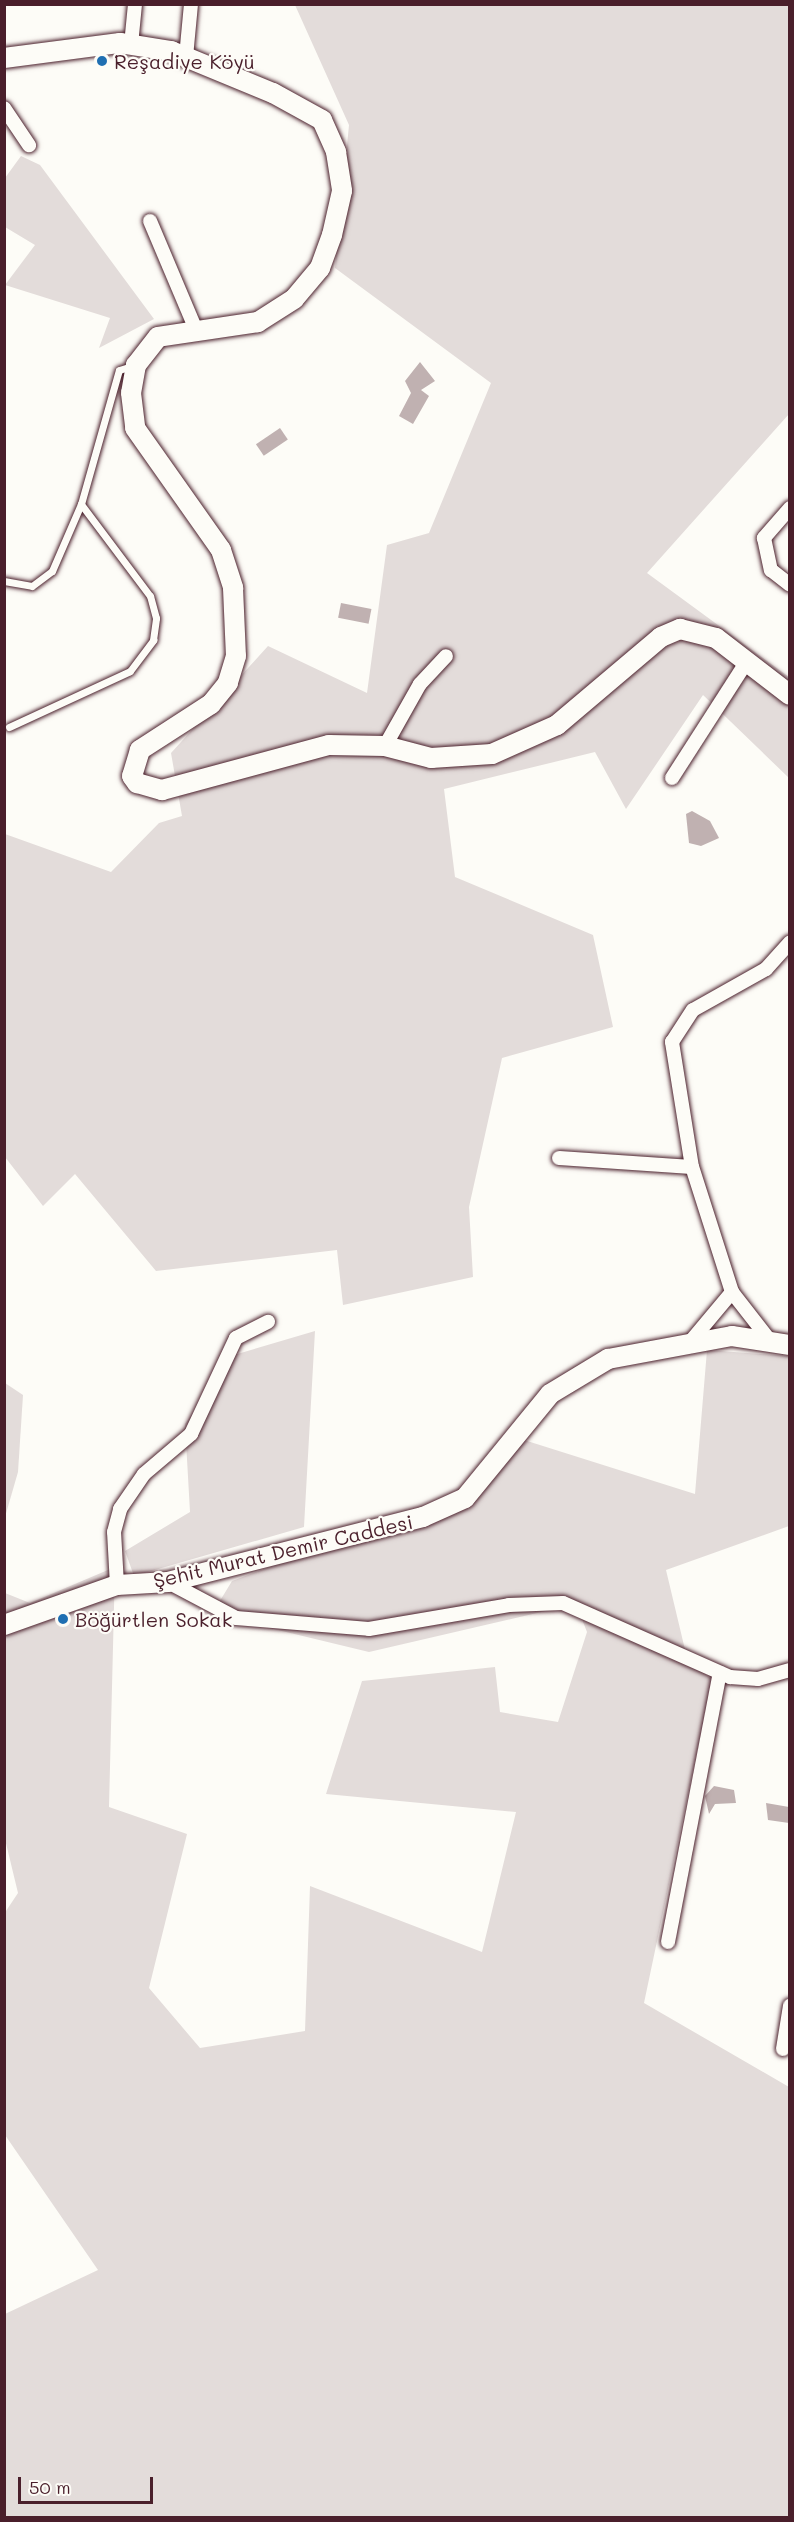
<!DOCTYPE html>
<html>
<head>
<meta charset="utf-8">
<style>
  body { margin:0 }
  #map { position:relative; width:794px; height:2522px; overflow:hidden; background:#fdfcf7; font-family:Mali,sans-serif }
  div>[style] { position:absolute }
  .green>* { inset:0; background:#e3dcda }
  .water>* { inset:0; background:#c0b1b1; transform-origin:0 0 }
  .roads { filter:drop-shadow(0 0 2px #4a1f2b) drop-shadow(0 0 2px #4a1f2b) }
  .lane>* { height:7px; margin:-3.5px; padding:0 3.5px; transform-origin:3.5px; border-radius:3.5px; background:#fdfcf7 }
  .street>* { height:14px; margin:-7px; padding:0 7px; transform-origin:7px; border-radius:7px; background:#fdfcf7 }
  .secondary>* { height:20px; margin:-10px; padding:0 10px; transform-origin:10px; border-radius:10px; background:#fdfcf7 }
  .dots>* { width:16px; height:16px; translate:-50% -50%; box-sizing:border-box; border:3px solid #fdfcf7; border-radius:50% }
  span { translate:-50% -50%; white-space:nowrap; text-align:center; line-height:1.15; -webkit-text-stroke:4.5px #fdfcf7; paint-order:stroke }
  .poi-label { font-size:20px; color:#4a1f2b }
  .left { translate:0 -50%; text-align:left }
  .street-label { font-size:20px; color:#4a1f2b }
  .frame { position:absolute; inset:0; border:6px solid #4a1f2b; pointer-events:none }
  .scale { position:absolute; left:18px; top:2477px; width:135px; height:27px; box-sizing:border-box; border:3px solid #4a1f2b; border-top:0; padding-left:8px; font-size:18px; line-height:21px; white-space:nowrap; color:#4a1f2b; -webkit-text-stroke:4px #fdfcf7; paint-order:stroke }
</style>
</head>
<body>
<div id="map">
  <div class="green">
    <i style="clip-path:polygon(295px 5px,789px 5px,789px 414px,647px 573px,789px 677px,789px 778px,703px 695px,626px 809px,595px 752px,444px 789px,455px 877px,593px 935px,613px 1027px,502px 1058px,469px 1207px,473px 1277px,343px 1305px,337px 1250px,156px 1271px,75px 1174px,43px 1206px,5px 1157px,5px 834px,111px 872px,159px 823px,182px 816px,171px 753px,268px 646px,367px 693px,387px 545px,429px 533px,491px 383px,335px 268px,349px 125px)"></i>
    <i style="clip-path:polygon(21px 156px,40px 165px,154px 319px,99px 348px,110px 318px,5px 285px,35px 245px,5px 227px,5px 178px)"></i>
    <i style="clip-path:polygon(315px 1331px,304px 1527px,134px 1576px,125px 1551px,190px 1512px,185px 1424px,234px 1355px)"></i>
    <i style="clip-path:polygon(707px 1350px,789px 1356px,789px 1526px,666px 1570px,687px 1658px,712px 1680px,644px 2003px,789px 2087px,789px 2517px,5px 2517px,5px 2314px,98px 2270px,5px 2135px,4px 1914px,18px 1893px,4px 1835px,5px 1593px,30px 1603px,115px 1567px,109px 1807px,187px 1834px,149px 1988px,200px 2048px,305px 2031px,310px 1886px,482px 1952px,516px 1812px,326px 1794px,362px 1681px,495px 1667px,500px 1712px,558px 1722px,587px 1632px,576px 1604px,369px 1652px,212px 1614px,232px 1581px,473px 1490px,524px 1440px,695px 1494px)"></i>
    <i style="clip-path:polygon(5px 1383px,23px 1395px,18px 1472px,5px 1517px)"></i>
  </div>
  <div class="water">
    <i style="clip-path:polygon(420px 362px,435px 381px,421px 390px,429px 396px,413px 424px,399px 416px,411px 393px,405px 381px)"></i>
    <i style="left:280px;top:428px;width:14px;height:29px;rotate:56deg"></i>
    <i style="left:341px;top:603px;width:31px;height:15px;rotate:11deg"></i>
    <i style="clip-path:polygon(692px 811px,710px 821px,719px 838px,701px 846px,689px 843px,686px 814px)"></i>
    <i style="clip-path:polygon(714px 1786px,734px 1790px,736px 1803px,715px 1804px,709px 1814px,705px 1796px)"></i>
    <i style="clip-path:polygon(766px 1803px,789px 1807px,789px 1823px,768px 1820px)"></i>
  </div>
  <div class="roads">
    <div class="lane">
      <i style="left:4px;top:581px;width:28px;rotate:10deg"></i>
      <i style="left:32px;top:586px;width:25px;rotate:-37deg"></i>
      <i style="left:52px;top:571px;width:73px;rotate:-66.6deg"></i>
      <i style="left:81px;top:504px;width:139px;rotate:-74.2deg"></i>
      <i style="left:119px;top:370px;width:17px;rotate:-17deg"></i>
      <i style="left:9px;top:727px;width:133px;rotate:-24.8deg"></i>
      <i style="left:130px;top:671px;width:39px;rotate:-53deg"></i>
      <i style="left:153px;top:640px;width:22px;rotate:-82deg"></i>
      <i style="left:156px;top:618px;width:23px;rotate:-105deg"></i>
      <i style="left:150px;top:596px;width:115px;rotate:-126.9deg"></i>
    </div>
    <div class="street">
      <i style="left:131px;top:45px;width:41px;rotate:-84.4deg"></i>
      <i style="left:186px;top:57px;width:53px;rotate:-84.6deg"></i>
      <i style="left:4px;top:108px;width:45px;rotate:56deg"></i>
      <i style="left:150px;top:221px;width:118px;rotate:67.1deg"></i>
      <i style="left:790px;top:508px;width:40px;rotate:131deg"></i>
      <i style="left:764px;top:538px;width:33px;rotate:78deg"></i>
      <i style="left:771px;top:570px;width:24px;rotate:38deg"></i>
      <i style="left:385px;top:746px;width:71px;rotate:-60.6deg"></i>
      <i style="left:420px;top:684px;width:38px;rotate:-47deg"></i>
      <i style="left:672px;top:778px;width:139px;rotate:-57.3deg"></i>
      <i style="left:559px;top:1158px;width:133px;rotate:3.9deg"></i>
      <i style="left:691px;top:1341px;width:64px;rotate:-50.1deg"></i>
      <i style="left:771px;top:1342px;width:63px;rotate:-128deg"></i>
      <i style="left:732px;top:1292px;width:131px;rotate:-107.7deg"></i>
      <i style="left:692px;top:1167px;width:127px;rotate:-99.1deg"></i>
      <i style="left:672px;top:1042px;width:38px;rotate:-57deg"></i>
      <i style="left:693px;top:1010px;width:84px;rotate:-29.3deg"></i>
      <i style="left:766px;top:969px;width:36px;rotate:-48deg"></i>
      <i style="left:168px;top:1582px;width:77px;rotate:27.9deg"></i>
      <i style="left:236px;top:1618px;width:133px;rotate:4.7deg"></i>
      <i style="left:369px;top:1629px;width:142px;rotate:-9.7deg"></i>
      <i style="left:509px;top:1605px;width:54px;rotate:-2.1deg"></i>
      <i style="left:563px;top:1603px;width:183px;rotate:23.9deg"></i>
      <i style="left:730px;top:1677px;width:28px;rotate:4deg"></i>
      <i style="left:758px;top:1679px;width:33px;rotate:-16deg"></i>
      <i style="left:117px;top:1585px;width:53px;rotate:-93.2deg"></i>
      <i style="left:114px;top:1532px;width:24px;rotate:-75deg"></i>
      <i style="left:120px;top:1509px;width:42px;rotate:-55.6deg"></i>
      <i style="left:144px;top:1474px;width:62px;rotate:-40.4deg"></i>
      <i style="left:191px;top:1434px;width:106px;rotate:-64.9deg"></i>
      <i style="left:236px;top:1338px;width:36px;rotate:-27deg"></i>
      <i style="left:668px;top:1942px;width:274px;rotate:-79.1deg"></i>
      <i style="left:783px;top:2049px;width:44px;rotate:-80.8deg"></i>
    </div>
    <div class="secondary">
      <i style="left:4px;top:58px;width:117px;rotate:-7.4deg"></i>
      <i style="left:120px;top:43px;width:52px;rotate:8.9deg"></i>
      <i style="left:171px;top:51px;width:110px;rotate:22.4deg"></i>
      <i style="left:273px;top:93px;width:56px;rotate:28.9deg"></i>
      <i style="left:322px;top:120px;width:35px;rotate:66deg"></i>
      <i style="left:336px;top:152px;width:39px;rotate:81deg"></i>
      <i style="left:342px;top:191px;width:45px;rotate:102.8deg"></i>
      <i style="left:332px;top:235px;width:35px;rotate:110deg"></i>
      <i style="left:320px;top:268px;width:40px;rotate:130deg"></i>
      <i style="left:294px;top:299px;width:43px;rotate:147.4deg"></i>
      <i style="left:258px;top:322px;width:101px;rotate:171.5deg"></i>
      <i style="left:158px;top:337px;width:36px;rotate:128deg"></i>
      <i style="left:136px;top:365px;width:28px;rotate:100deg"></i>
      <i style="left:131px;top:393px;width:35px;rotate:83deg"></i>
      <i style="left:135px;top:428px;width:149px;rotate:54.8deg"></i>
      <i style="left:221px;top:550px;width:40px;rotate:72deg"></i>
      <i style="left:233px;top:588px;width:68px;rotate:87.5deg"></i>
      <i style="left:236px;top:656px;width:28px;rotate:107deg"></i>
      <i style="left:228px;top:683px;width:27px;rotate:129deg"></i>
      <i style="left:211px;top:704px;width:85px;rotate:147.1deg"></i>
      <i style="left:140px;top:750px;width:27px;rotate:107deg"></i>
      <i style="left:132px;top:776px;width:9px;rotate:54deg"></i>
      <i style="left:137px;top:783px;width:26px;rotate:16deg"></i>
      <i style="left:162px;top:790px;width:173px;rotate:-15.1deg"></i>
      <i style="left:329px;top:745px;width:56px;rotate:1deg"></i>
      <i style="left:385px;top:746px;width:48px;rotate:14.6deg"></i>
      <i style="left:431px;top:758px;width:61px;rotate:-3.8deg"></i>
      <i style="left:492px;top:754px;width:71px;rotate:-24deg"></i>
      <i style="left:557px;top:725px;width:136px;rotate:-40.2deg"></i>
      <i style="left:661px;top:637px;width:21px;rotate:-23deg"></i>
      <i style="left:680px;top:629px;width:37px;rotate:14deg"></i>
      <i style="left:716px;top:638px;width:93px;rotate:37.6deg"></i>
      <i style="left:4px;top:1625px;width:120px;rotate:-19.5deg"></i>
      <i style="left:117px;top:1585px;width:51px;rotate:-3.4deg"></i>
      <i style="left:168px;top:1582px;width:263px;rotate:-14.3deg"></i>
      <i style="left:423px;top:1517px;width:46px;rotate:-24.3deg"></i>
      <i style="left:465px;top:1498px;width:134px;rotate:-50.7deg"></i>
      <i style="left:550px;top:1394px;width:68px;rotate:-31.1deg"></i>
      <i style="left:608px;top:1359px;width:126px;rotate:-10.5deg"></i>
      <i style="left:732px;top:1336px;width:59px;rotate:8.8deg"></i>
    </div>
  </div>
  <div class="dots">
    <i style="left:102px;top:61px;background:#1f6fb2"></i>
    <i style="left:63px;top:1619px;background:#1f6fb2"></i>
  </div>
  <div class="poi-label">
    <span class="left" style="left:114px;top:61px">Reşadiye Köyü</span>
    <span class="left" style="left:75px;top:1619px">Böğürtlen Sokak</span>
  </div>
  <div class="street-label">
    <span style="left:283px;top:1551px;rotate:-13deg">Şehit Murat Demir Caddesi</span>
  </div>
  <div class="frame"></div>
  <div class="scale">50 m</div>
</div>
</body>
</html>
